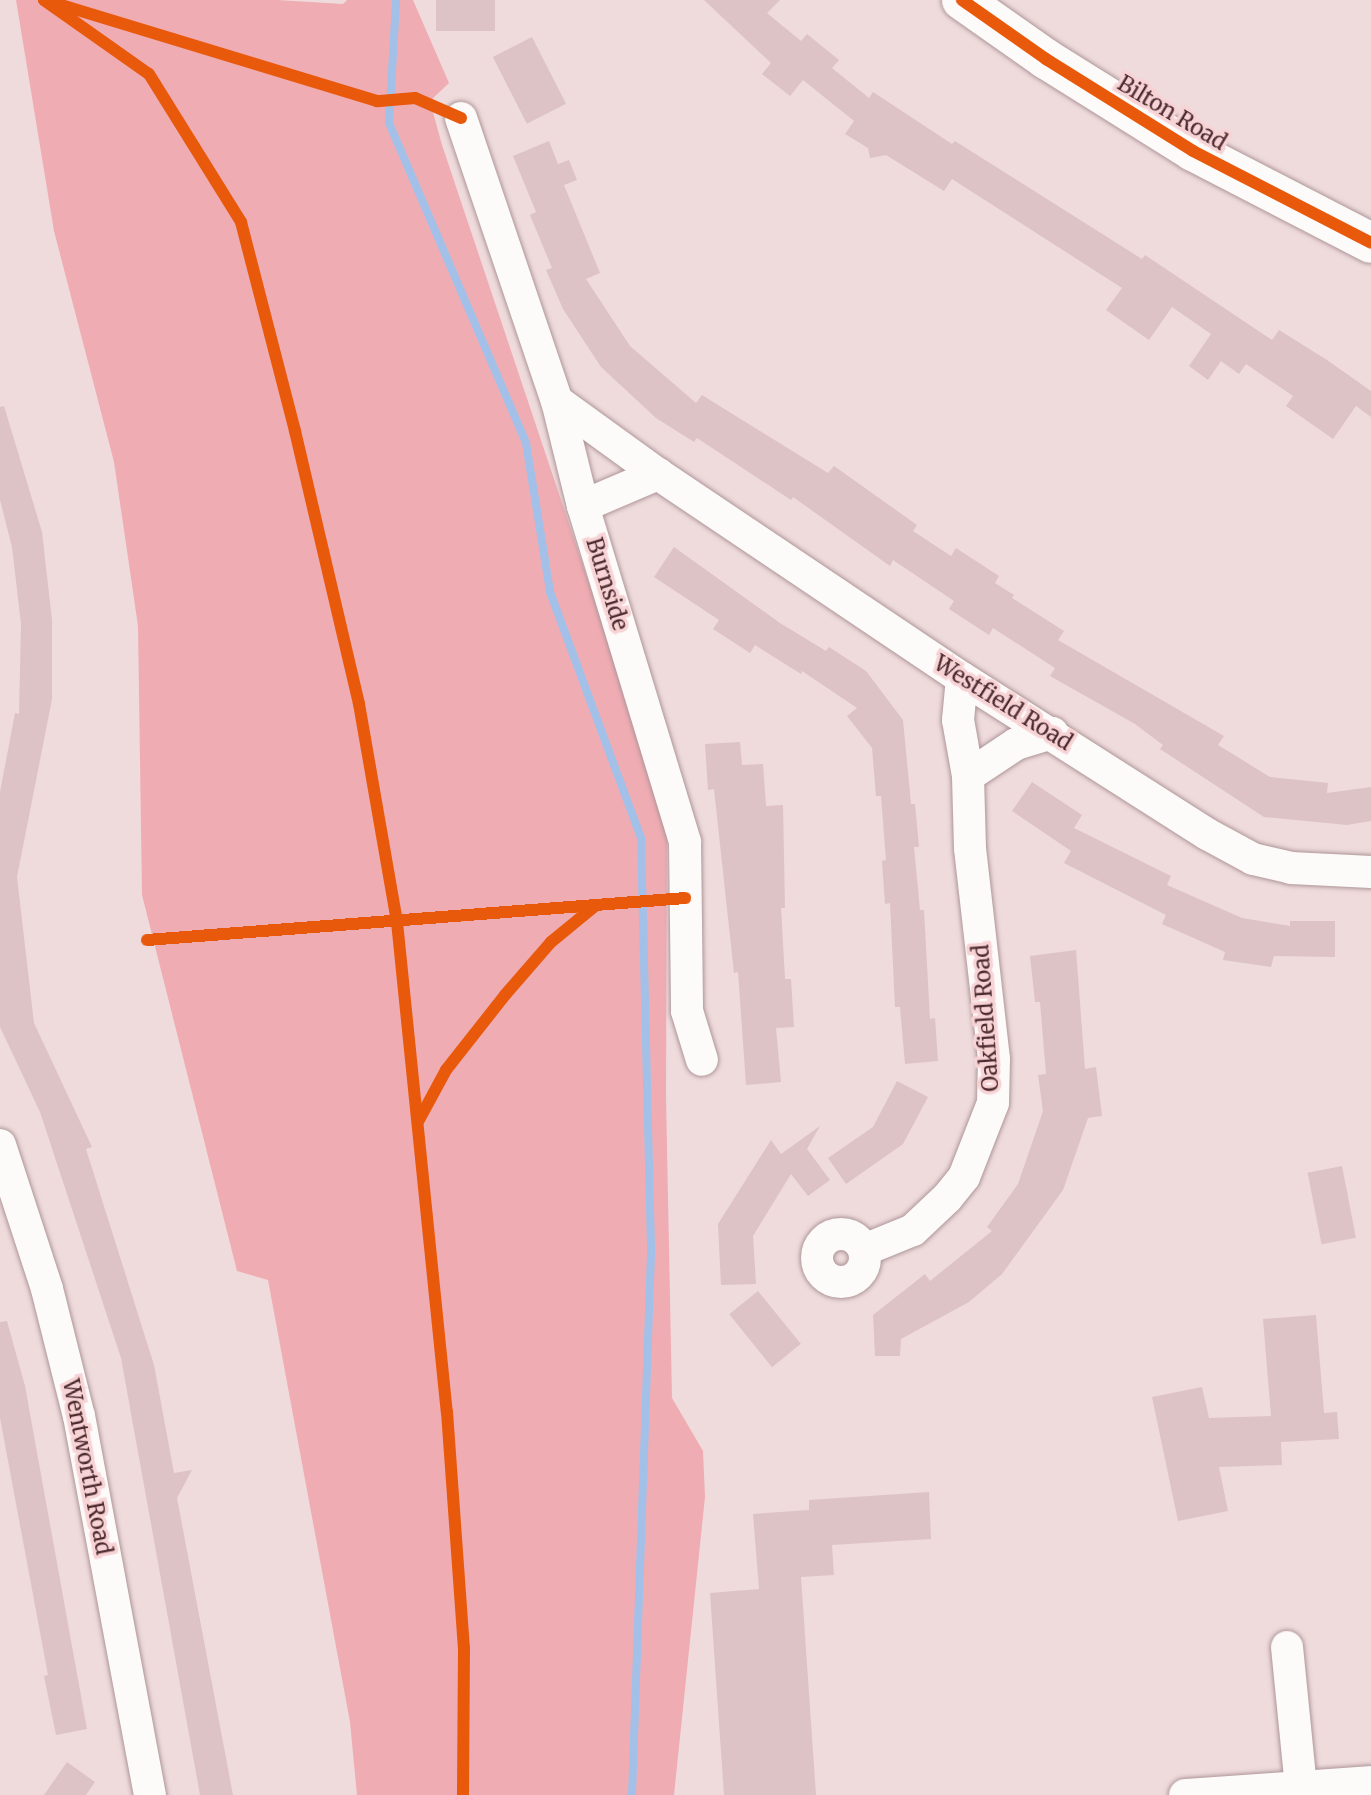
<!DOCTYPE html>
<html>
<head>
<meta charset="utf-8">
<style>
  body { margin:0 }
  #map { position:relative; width:1371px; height:1795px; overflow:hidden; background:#efdbdc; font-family:Merriweather,serif }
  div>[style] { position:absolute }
  .green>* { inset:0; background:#f0acb3 }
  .stream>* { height:8px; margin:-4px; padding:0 4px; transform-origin:4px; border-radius:4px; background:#a3c0e9 }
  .building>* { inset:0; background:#ddc3c5; transform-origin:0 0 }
  .roads { filter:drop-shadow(0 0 2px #ae9698) drop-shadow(0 0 2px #ae9698) }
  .minor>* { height:32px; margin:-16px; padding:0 16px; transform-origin:16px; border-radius:16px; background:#fdfafa }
  .minor>.ring { margin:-16px; padding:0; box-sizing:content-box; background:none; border:32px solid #fdfafa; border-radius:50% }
  .major>* { height:40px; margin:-20px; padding:0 20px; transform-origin:20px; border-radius:20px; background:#fdfafa }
  .cycleway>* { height:12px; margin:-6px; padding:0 6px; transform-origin:6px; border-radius:6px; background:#e8590c }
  span { translate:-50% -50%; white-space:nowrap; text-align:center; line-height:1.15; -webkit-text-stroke:7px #f7d3d5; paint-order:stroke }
  .street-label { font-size:22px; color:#4b292d }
</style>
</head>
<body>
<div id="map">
  <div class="green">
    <i style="clip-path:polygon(16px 0,277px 0,343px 4px,347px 0,413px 0,449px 83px,430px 101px,442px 145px,667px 816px,666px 1096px,672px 1398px,703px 1451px,705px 1497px,674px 1795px,357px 1795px,350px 1722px,268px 1280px,237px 1271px,142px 895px,138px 626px,114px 462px,54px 231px)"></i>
  </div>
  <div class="stream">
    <i style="left:396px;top:2px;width:121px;rotate:93.3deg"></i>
    <i style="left:389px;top:123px;width:348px;rotate:66.8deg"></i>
    <i style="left:526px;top:443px;width:151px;rotate:80.8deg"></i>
    <i style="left:550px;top:592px;width:262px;rotate:69.7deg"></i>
    <i style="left:641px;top:838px;width:416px;rotate:88.6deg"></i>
    <i style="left:651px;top:1254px;width:541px;rotate:92.01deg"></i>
  </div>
  <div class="building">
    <i style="left:436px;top:0;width:59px;height:31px"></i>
    <i style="clip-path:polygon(704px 0,780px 0,767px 13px,801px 41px,807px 34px,839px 60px,832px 68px,869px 98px,873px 92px,952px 144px,955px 141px,1142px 259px,1145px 255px,1272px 340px,1279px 330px,1327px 360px,1371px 391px,1371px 417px,1356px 406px,1333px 439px,1286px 406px,1293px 396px,1246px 364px,1239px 374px,1221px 361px,1208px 380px,1189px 366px,1211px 334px,1172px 307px,1149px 340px,1106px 310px,1122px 288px,952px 179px,944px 191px,886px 155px,870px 158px,868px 148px,845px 134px,854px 121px,803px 80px,790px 96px,762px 74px,771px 63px)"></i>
    <i style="left:532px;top:37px;width:75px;height:44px;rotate:63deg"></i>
    <i style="clip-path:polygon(549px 141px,558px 164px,569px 160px,577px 180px,564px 185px,600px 273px,586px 279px,630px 346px,696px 403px,702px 395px,828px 473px,834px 466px,917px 525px,913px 531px,951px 556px,956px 548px,999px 576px,995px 583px,1014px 595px,1012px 598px,1064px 631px,1058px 640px,1224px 736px,1218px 745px,1270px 777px,1328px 783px,1327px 793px,1371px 787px,1371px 821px,1347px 825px,1264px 817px,1160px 749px,1163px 745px,1135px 724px,1050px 676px,1055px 668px,993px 628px,989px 635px,949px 609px,954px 601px,893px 560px,890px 566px,793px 497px,791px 500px,697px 438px,694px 442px,656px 418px,601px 367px,563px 309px,546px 270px,552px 268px,530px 215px,536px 212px,513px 156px)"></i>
    <i style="clip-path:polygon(4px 406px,42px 532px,52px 620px,52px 699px,17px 877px,34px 1023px,92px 1147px,86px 1149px,154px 1365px,174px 1473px,192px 1470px,177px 1498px,233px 1795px,200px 1795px,121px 1358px,40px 1112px,0 1027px,0 792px,15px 713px,19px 714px,21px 624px,12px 547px,0 500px,0 407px)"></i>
    <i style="clip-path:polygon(674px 547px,780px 623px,826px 651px,829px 647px,866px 671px,903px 720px,911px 804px,915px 804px,919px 847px,914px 847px,920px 910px,924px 910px,930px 1019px,935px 1018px,938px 1061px,905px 1064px,900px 1007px,895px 1007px,890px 903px,885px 904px,882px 861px,886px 860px,881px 796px,876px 796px,872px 748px,847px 716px,857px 708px,802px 671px,801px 674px,755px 645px,750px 653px,713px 629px,719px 620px,654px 577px)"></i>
    <i style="clip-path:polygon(740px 742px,742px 765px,763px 764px,766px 806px,783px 805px,785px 908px,781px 908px,785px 979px,791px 979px,794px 1027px,776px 1028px,781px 1082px,746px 1085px,738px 972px,734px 973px,714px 789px,708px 790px,705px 744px)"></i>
    <i style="clip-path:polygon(1032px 782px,1082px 815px,1074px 828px,1171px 876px,1167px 885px,1242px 918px,1290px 926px,1290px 921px,1335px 921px,1335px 957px,1274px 956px,1271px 967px,1223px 960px,1225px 952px,1162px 924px,1166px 915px,1064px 863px,1071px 851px,1012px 811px)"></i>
    <i style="clip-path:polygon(1076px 950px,1085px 1069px,1096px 1067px,1102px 1116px,1088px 1118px,1063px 1190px,1002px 1274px,969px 1302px,901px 1339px,900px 1356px,875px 1356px,873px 1315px,925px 1274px,930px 1281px,992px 1231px,987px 1227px,1018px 1184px,1043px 1111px,1038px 1075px,1046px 1074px,1040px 1002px,1035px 1002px,1030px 956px)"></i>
    <i style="clip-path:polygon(897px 1081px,928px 1097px,903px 1144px,846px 1184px,828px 1158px,873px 1127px)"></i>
    <i style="clip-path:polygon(820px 1126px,807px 1149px,830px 1180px,808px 1196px,791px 1174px,753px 1236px,756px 1284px,721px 1285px,718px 1224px,771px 1140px,781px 1154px)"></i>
    <i style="left:1342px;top:1166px;width:73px;height:35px;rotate:79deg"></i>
    <i style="left:758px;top:1291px;width:68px;height:37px;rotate:51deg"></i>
    <i style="clip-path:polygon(1316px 1315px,1324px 1413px,1337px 1412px,1339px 1439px,1281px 1442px,1282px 1465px,1219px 1467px,1228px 1511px,1178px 1521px,1152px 1397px,1202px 1387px,1209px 1418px,1271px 1416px,1263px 1319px)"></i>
    <i style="clip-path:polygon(7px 1321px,25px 1386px,87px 1729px,56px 1735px,44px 1676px,48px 1675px,0 1418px,0 1322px)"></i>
    <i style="clip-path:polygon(929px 1492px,931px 1539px,832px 1545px,834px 1575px,801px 1577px,816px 1795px,724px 1795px,710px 1593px,759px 1589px,753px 1514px,809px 1510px,809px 1500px)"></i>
    <i style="clip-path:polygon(67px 1762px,95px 1782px,86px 1795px,44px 1795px)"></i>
  </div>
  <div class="roads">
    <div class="minor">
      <i style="left:461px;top:118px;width:299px;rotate:71.3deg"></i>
      <i style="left:557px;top:401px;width:108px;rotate:76.1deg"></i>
      <i style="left:583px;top:506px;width:351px;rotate:73.1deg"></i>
      <i style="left:685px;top:842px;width:169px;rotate:89.3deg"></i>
      <i style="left:687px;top:1011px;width:51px;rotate:73deg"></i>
      <i style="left:557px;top:401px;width:125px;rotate:35.9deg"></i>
      <i style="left:658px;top:474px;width:366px;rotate:33.9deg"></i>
      <i style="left:962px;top:678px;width:290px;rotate:32.5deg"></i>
      <i style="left:1207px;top:834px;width:52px;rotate:28.5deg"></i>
      <i style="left:1253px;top:859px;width:39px;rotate:13deg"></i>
      <i style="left:1291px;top:868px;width:80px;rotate:2.9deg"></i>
      <i style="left:583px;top:506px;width:82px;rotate:-23.1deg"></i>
      <i style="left:968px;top:776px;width:58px;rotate:-33.7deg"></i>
      <i style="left:1016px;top:744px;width:38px;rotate:-17deg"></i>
      <i style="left:0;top:1145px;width:151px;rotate:71.9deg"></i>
      <i style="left:47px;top:1289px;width:131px;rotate:75.9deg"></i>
      <i style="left:79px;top:1416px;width:386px;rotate:79.4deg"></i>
      <i class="ring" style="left:817px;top:1234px;width:16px;height:16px"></i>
      <i style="left:864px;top:1250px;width:53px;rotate:-22.2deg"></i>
      <i style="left:913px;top:1230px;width:47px;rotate:-43.3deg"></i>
      <i style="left:947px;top:1198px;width:27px;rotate:-51deg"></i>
      <i style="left:964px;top:1177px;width:79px;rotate:-68.6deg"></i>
      <i style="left:993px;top:1103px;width:44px;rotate:-88.7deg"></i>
      <i style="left:994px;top:1059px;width:212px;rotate:-96.5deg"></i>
      <i style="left:970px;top:848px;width:72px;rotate:-91.6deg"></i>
      <i style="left:968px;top:776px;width:57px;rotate:-100.1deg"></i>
      <i style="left:958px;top:720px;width:42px;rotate:-84.6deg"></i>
      <i style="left:1287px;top:1647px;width:141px;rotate:84.3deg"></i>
      <i style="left:1185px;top:1795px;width:186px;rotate:-4deg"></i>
    </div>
    <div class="major">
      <i style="left:962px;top:0;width:103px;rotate:35.1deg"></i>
      <i style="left:1046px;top:59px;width:173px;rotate:32deg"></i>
      <i style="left:1193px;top:151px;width:200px;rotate:27.3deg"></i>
    </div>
  </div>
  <div class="cycleway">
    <i style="left:962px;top:0;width:103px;rotate:35.1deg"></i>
    <i style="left:1046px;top:59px;width:173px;rotate:32deg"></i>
    <i style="left:1193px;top:151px;width:200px;rotate:27.3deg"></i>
    <i style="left:461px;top:118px;width:50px;rotate:-156.5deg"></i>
    <i style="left:415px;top:98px;width:38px;rotate:175deg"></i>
    <i style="left:377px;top:101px;width:348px;rotate:-163.1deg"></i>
    <i style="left:44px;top:0;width:128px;rotate:35.2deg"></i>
    <i style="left:149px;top:74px;width:174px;rotate:58.1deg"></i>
    <i style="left:241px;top:222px;width:216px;rotate:75.5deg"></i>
    <i style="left:295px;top:431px;width:280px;rotate:76.8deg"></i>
    <i style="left:359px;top:704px;width:221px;rotate:80.1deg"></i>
    <i style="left:397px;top:922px;width:493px;rotate:84.2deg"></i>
    <i style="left:447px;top:1412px;width:237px;rotate:85.9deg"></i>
    <i style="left:464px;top:1648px;width:147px;rotate:90.4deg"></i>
    <i style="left:147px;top:940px;width:540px;rotate:-4.46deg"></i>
    <i style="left:419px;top:1120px;width:57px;rotate:-61.6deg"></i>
    <i style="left:446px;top:1070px;width:95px;rotate:-51.8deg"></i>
    <i style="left:505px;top:995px;width:70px;rotate:-49deg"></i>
    <i style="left:551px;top:942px;width:57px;rotate:-39.3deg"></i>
  </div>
  <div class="street-label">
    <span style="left:1172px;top:113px;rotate:31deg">Bilton Road</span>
    <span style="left:607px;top:584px;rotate:73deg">Burnside</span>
    <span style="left:1003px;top:703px;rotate:32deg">Westfield Road</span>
    <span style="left:986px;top:1018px;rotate:-94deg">Oakfield Road</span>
    <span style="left:87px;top:1467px;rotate:79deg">Wentworth Road</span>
  </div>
</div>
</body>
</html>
